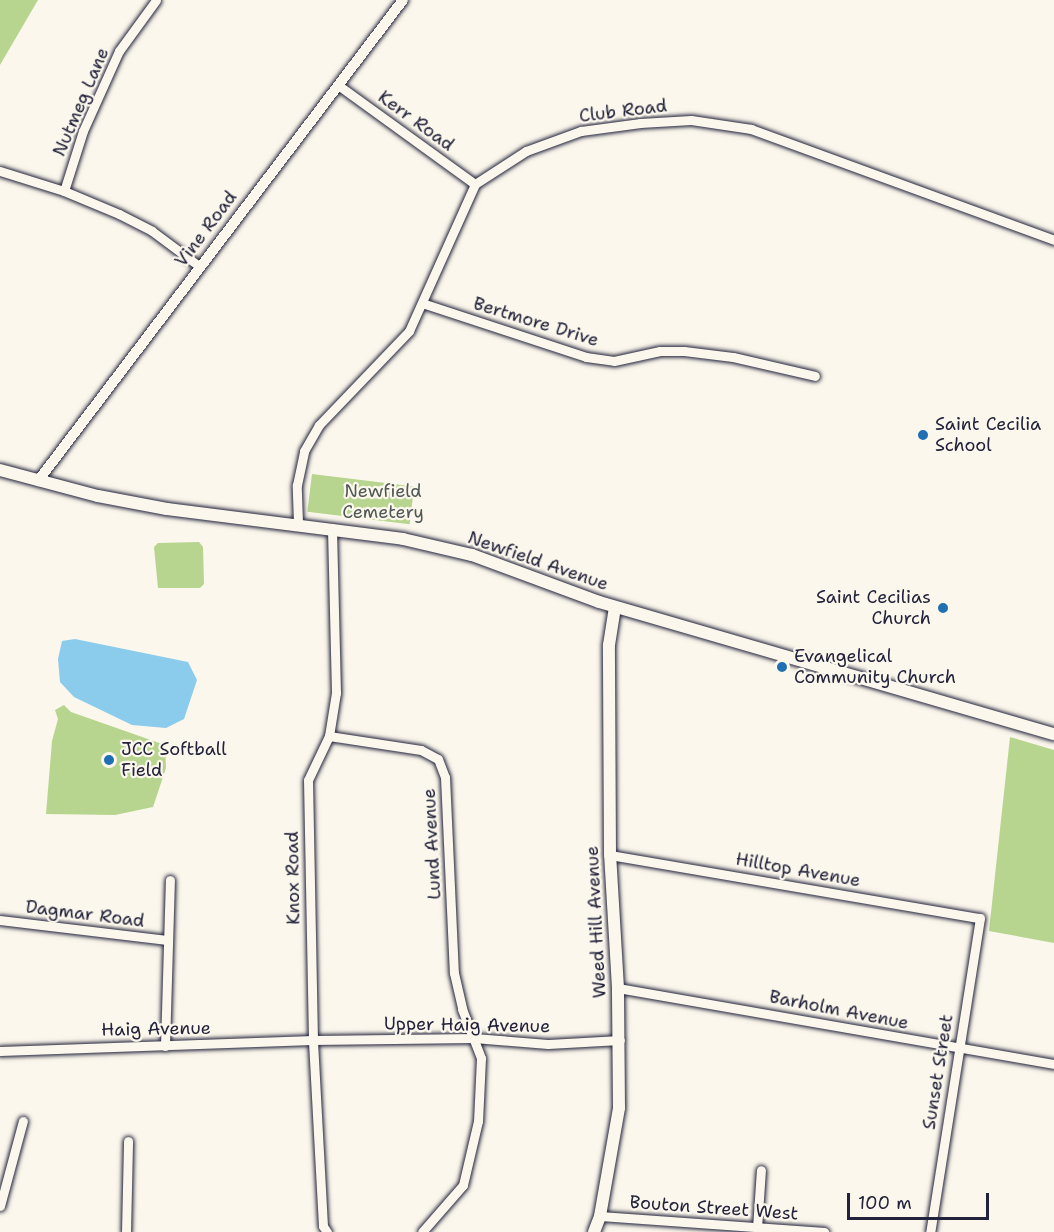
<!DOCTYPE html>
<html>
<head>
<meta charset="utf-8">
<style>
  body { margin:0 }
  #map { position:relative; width:1054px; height:1232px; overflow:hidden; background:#fbf7ec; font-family:"Shantell Sans",sans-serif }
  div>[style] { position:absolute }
  .green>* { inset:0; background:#b7d58e; transform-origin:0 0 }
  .water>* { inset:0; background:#8bcbec }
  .roads { filter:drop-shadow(0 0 2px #22223b) drop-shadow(0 0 2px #22223b) }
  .minor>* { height:9px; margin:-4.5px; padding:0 4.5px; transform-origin:4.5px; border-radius:4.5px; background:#fbf7ec }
  .tertiary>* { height:10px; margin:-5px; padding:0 5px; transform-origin:5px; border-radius:5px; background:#fbf7ec }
  .secondary>* { height:12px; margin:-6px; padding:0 6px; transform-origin:6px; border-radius:6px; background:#fbf7ec }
  .dots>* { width:16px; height:16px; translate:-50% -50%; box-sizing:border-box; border:3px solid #fbf7ec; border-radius:50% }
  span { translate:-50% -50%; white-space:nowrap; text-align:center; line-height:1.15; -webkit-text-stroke:4.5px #fbf7ec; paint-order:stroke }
  .street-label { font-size:18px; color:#22223b }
  .poi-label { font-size:18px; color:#22223b }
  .left { translate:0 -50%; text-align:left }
  .right { translate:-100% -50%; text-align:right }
  .park-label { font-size:18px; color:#4f5854 }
  .scale { position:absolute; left:847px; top:1193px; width:142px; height:27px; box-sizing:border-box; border:3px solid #22223b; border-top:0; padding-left:8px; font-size:18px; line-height:21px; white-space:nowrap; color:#22223b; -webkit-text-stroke:4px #fbf7ec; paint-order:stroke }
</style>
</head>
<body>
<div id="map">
  <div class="green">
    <i style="clip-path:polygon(0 0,38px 0,0 65px)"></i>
    <i style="left:312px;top:474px;width:103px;height:38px;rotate:7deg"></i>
    <i style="clip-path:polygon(199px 542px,203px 547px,204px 584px,200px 588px,158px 588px,154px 547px,158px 543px)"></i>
    <i style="clip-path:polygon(64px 705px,71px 712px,165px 745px,166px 768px,153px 807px,115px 815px,46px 814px,52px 741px,58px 719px,55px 710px)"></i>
    <i style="clip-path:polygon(1010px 737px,1054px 750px,1054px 943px,989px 931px)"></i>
  </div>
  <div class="water">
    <i style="clip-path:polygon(75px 639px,188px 662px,197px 680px,184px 719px,166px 728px,132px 725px,74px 697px,60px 682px,58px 659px,62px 641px)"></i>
  </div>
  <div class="roads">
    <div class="minor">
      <i style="left:338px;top:85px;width:169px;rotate:35.9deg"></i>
      <i style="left:0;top:171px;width:67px;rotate:17.4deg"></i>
      <i style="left:64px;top:191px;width:60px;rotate:22.7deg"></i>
      <i style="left:119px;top:214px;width:37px;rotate:27deg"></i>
      <i style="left:152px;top:231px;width:59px;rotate:36.7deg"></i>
      <i style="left:64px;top:191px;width:63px;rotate:-72.4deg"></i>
      <i style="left:83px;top:131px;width:88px;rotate:-65.8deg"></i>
      <i style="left:119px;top:51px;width:63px;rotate:-54deg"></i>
      <i style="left:425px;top:304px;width:169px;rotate:18.2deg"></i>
      <i style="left:586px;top:357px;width:28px;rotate:8deg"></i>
      <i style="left:614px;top:361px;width:47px;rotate:-12.3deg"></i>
      <i style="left:660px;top:351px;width:24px"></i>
      <i style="left:684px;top:351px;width:49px;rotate:7deg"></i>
      <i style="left:733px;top:357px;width:84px;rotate:13deg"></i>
      <i style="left:298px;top:523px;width:38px;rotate:-92deg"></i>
      <i style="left:297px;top:485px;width:35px;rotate:-78deg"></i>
      <i style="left:304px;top:451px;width:30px;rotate:-60deg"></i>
      <i style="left:319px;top:425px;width:130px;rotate:-46.2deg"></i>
      <i style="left:409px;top:331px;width:161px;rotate:-65.8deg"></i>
      <i style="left:475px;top:184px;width:61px;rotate:-32.9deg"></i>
      <i style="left:526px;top:151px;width:59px;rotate:-20deg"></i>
      <i style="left:581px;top:131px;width:60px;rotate:-7.7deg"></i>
      <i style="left:640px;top:123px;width:51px;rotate:-3.4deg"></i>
      <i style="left:691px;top:120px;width:61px;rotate:8.5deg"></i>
      <i style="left:751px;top:129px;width:323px;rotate:20.1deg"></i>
      <i style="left:329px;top:736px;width:93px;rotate:8.7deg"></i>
      <i style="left:421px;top:750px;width:19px;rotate:28deg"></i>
      <i style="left:438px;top:759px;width:19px;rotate:69deg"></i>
      <i style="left:445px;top:777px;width:196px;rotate:87.4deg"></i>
      <i style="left:454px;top:973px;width:37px;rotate:77deg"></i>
      <i style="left:462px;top:1009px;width:53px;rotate:68.8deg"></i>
      <i style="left:481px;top:1058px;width:63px;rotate:92.7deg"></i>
      <i style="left:478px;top:1121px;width:66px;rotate:103.2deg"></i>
      <i style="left:463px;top:1185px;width:62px;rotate:131.1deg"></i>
      <i style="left:610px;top:855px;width:375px;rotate:9.7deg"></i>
      <i style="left:980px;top:918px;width:318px;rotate:99deg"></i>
      <i style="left:0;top:920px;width:168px;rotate:6.8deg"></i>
      <i style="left:618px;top:988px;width:443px;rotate:9.9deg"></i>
      <i style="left:165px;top:1046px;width:166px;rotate:-88.3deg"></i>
      <i style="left:0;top:1051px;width:313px;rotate:-2deg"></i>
      <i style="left:313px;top:1040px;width:161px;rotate:-0.7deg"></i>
      <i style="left:474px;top:1038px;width:74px;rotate:4.6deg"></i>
      <i style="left:548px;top:1044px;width:72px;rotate:-3.2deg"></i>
      <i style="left:0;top:1206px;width:88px;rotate:-74.9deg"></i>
      <i style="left:600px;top:1216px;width:225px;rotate:4.1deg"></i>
      <i style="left:757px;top:1228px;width:58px;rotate:-86.1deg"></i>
      <i style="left:126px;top:1232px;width:91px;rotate:-88.7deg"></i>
      <i style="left:327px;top:1232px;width:7px;rotate:-124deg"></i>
      <i style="left:323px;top:1226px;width:186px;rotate:-93.1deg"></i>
      <i style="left:313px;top:1040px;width:260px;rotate:-91.1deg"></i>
      <i style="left:308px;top:780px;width:49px;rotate:-64.5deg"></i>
      <i style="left:329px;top:736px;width:44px;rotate:-80.8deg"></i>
      <i style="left:336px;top:693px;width:165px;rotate:-91.4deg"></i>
    </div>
    <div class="tertiary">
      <i style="left:38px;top:481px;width:604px;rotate:-52.81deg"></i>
    </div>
    <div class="secondary">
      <i style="left:0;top:470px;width:101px;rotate:14.9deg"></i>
      <i style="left:98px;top:496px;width:70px;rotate:10.7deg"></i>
      <i style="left:167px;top:509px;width:238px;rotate:7.2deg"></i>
      <i style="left:403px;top:539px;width:71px;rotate:13.1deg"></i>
      <i style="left:472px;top:555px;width:135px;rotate:20.3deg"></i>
      <i style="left:599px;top:602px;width:474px;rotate:16.2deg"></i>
      <i style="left:594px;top:1232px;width:17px;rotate:-69deg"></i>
      <i style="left:600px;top:1216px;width:110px;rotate:-80deg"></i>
      <i style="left:619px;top:1108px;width:120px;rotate:-90.5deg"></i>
      <i style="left:618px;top:988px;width:133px;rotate:-93.4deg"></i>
      <i style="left:610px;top:855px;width:210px;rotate:-90.3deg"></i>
      <i style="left:609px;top:645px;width:38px;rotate:-81deg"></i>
    </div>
  </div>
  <div class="dots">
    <i style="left:923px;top:435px;background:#1f6fb2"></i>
    <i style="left:943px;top:608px;background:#1f6fb2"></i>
    <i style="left:782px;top:667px;background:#1f6fb2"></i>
    <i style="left:109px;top:760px;background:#1f6fb2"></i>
  </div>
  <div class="street-label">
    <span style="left:81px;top:102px;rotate:-67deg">Nutmeg Lane</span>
    <span style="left:623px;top:111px;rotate:-7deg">Club Road</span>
    <span style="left:416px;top:121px;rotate:36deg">Kerr Road</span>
    <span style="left:206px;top:229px;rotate:-53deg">Vine Road</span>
    <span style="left:536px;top:322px;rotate:17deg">Bertmore Drive</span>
    <span style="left:538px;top:561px;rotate:19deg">Newfield Avenue</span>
    <span style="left:432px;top:844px;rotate:-93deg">Lund Avenue</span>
    <span style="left:798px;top:870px;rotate:10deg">Hilltop Avenue</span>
    <span style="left:293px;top:878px;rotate:-91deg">Knox Road</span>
    <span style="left:85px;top:914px;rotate:7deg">Dagmar Road</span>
    <span style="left:596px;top:922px;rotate:-93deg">Weed Hill Avenue</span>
    <span style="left:839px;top:1010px;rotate:11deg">Barholm Avenue</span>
    <span style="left:467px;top:1025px;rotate:1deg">Upper Haig Avenue</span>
    <span style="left:156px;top:1029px;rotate:-1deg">Haig Avenue</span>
    <span style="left:938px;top:1072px;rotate:-81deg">Sunset Street</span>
    <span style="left:714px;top:1208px;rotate:4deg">Bouton Street West</span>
  </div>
  <div class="poi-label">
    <span class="left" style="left:935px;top:435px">Saint Cecilia<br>School</span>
    <span class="right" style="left:931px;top:608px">Saint Cecilias<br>Church</span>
    <span class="left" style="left:794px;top:667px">Evangelical<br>Community Church</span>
    <span class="left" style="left:121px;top:760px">JCC Softball<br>Field</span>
  </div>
  <div class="park-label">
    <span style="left:383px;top:502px">Newfield<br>Cemetery</span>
  </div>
  <div class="scale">100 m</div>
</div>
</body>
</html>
